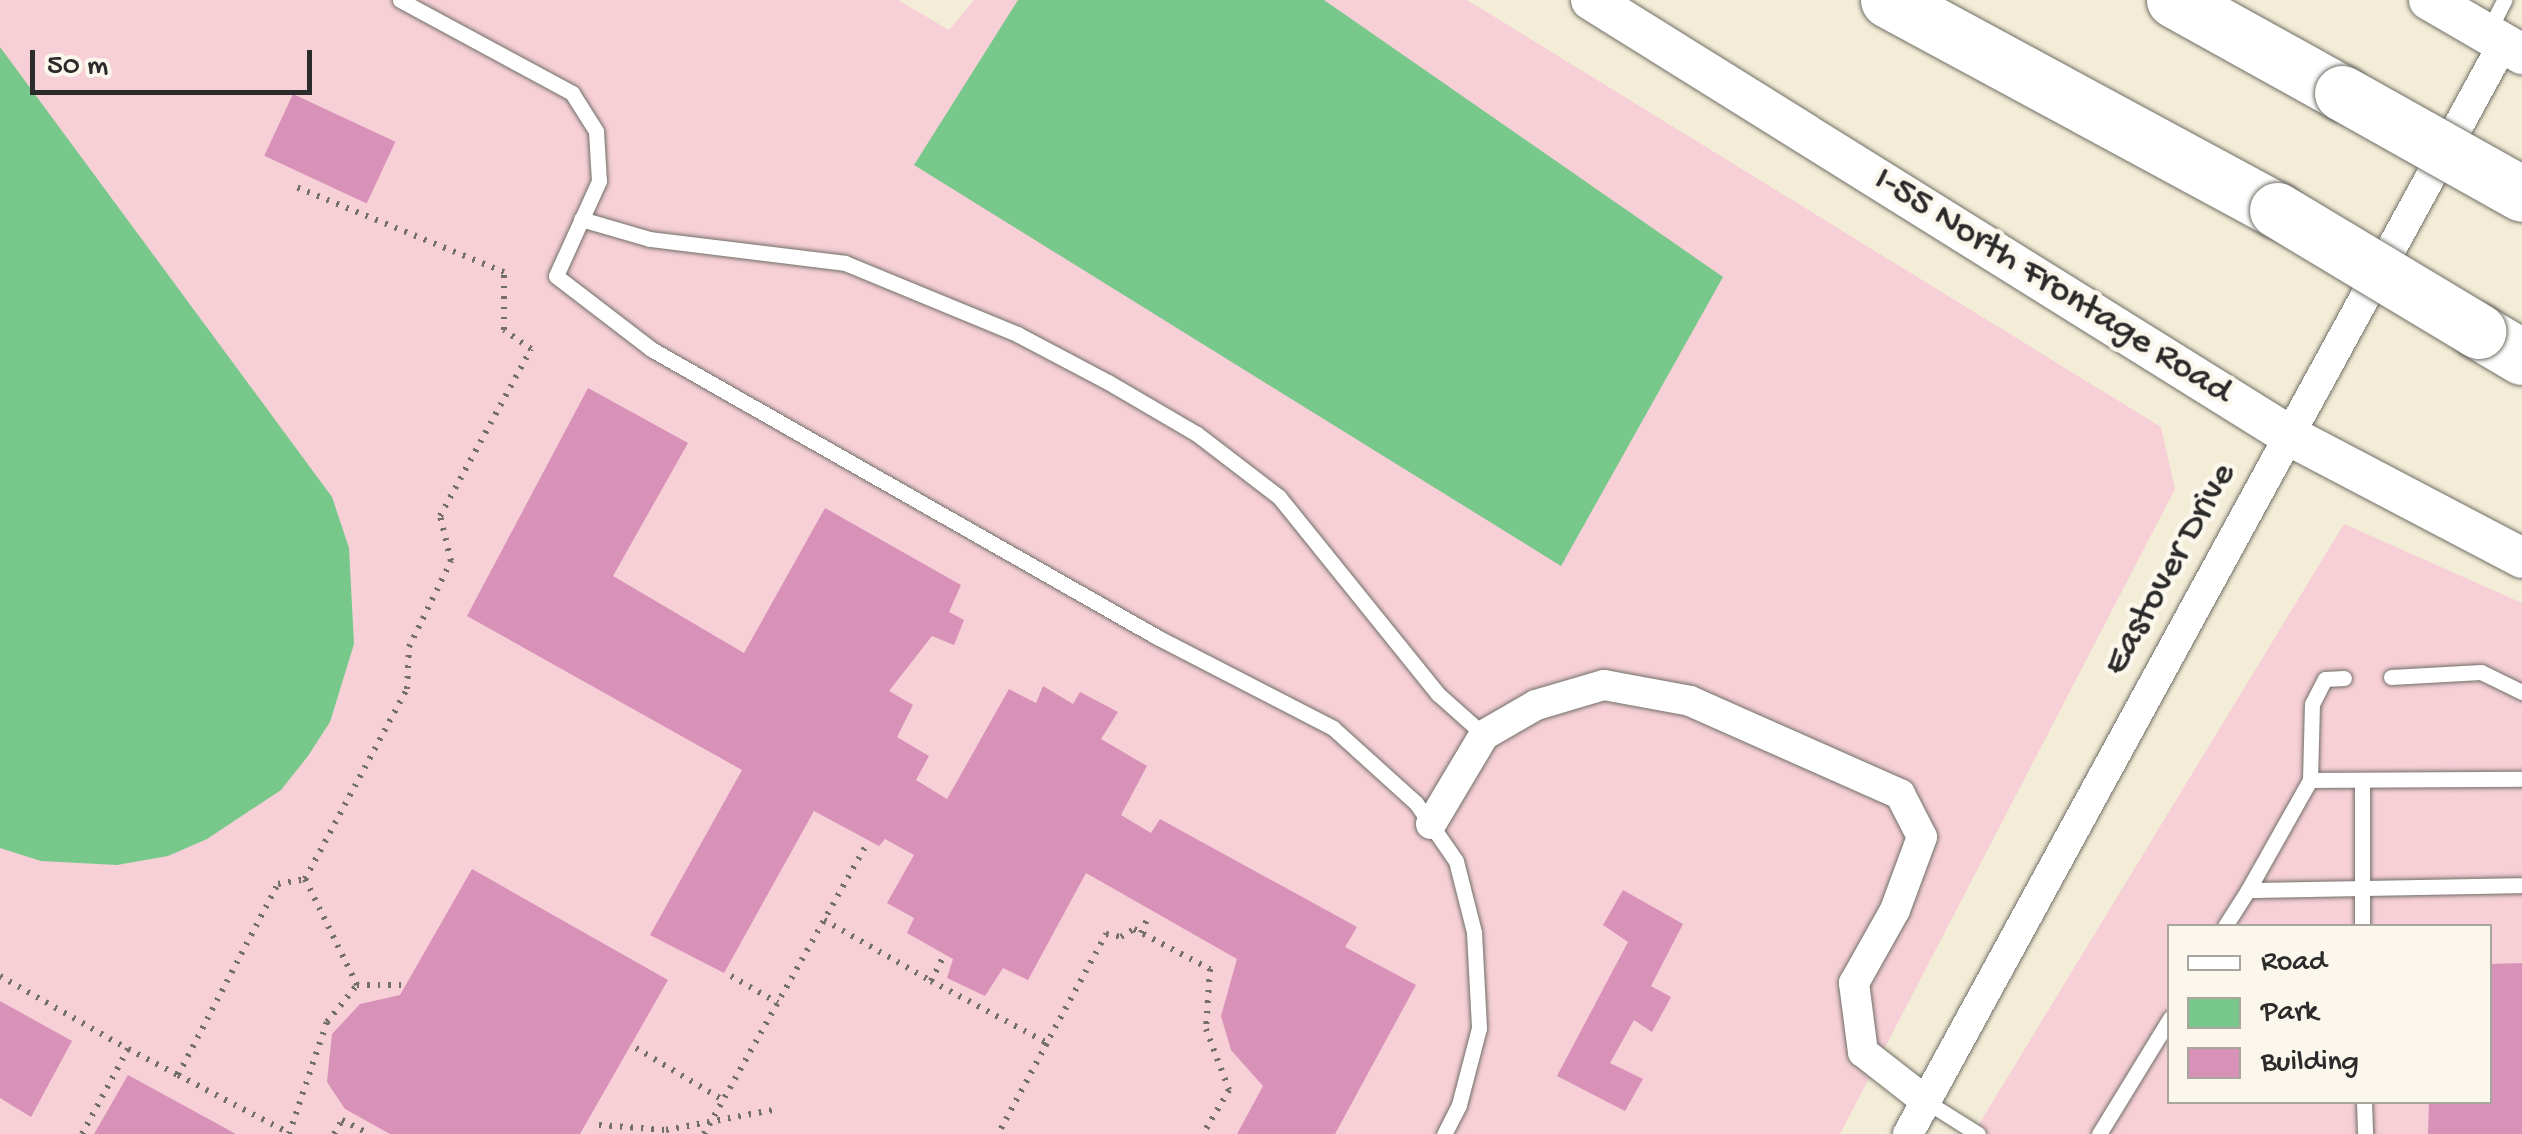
<!DOCTYPE html>
<html>
<head>
<meta charset="utf-8">
<style>
  body { margin:0 }
  #map { position:relative; width:2522px; height:1134px; overflow:hidden; background:#f3ecd6; font-family:"Gochi Hand",sans-serif }
  div>[style] { position:absolute }
  .built>* { inset:0; background:#f6cfd7 }
  .green>* { inset:0; background:#77c88a }
  .building>* { inset:0; background:#d892b8; transform-origin:0 0 }
  .path>* { height:6px; margin-top:-3px; transform-origin:0; background:repeating-linear-gradient(90deg,#716f67 0 2.5px,transparent 0 10.5px) }
  .roads { filter:drop-shadow(0 0 2px #716f67) drop-shadow(0 0 2px #716f67) }
  .service>* { height:15px; margin:-7.5px; padding:0 7.5px; transform-origin:7.5px; border-radius:7.5px; background:#fff }
  .minor>* { height:30px; margin:-15px; padding:0 15px; transform-origin:15px; border-radius:15px; background:#fff }
  .tertiary>* { height:40px; margin:-20px; padding:0 20px; transform-origin:20px; border-radius:20px; background:#fff }
  .motorway>* { height:55px; margin:-27.5px; padding:0 27.5px; transform-origin:27.5px; border-radius:27.5px; background:#fff }
  .bridges { filter:drop-shadow(0 0 2px #716f67) drop-shadow(0 0 2px #716f67) }
  .motorway-bridge>* { height:55px; margin:-27.5px; padding:0 27.5px; transform-origin:27.5px; border-radius:27.5px; background:#fff }
  span { translate:-50% -50%; white-space:nowrap; text-align:center; line-height:1.15; -webkit-text-stroke:9px #fbf7ec; paint-order:stroke }
  .street-label { font-size:38px; color:#2b2b2b }
  .legend { position:absolute; left:2167px; top:924px; width:325px; height:180px; box-sizing:border-box; background:#fbf7ec; border:2px solid #a8a59f; margin:0; padding:12px 18px; list-style:none; font-size:30px; color:#2b2b2b }
  .legend li { display:flex; align-items:center; gap:20px; height:50px }
  .legend b { width:50px; border:2px solid #a8a59f }
  .scale { position:absolute; left:30px; top:50px; width:282px; height:45px; box-sizing:border-box; border:5px solid #2b2b2b; border-top:0; padding-left:12px; font-size:30px; line-height:35px; white-space:nowrap; color:#2b2b2b; -webkit-text-stroke:8px #fbf7ec; paint-order:stroke }
</style>
</head>
<body>
<div id="map">
  <div class="built">
    <i style="clip-path:polygon(0 0,898px 0,949px 30px,974px 0,1467px 0,2161px 427px,2175px 489px,1840px 1134px,0 1134px)"></i>
    <i style="clip-path:polygon(evenodd,2344px 524px,2522px 603px,2522px 1134px,1973px 1134px,2344px 524px,2170px 926px,2490px 926px,2490px 1102px,2170px 1102px,2170px 926px)"></i>
  </div>
  <div class="green">
    <i style="clip-path:polygon(1018px 0,1324px 0,1723px 277px,1561px 566px,914px 165px)"></i>
    <i style="clip-path:polygon(0 47px,332px 497px,349px 548px,354px 644px,330px 722px,308px 756px,281px 790px,207px 839px,168px 856px,117px 865px,41px 861px,0 848px)"></i>
  </div>
  <div class="building">
    <i style="left:293px;top:94px;width:113px;height:68px;rotate:25deg"></i>
    <i style="clip-path:polygon(588px 388px,688px 443px,613px 576px,744px 653px,825px 508px,961px 585px,949px 612px,964px 620px,954px 645px,932px 636px,889px 691px,913px 705px,897px 737px,929px 756px,916px 780px,947px 799px,1009px 689px,1036px 703px,1043px 686px,1073px 704px,1080px 692px,1118px 712px,1101px 739px,1147px 766px,1121px 815px,1151px 833px,1160px 819px,1357px 927px,1345px 947px,1416px 985px,1335px 1134px,1237px 1134px,1263px 1086px,1231px 1050px,1221px 1016px,1237px 959px,1086px 873px,1028px 980px,1003px 968px,985px 996px,947px 978px,953px 959px,907px 933px,914px 918px,887px 903px,914px 855px,885px 839px,879px 846px,814px 811px,724px 973px,650px 935px,742px 770px,467px 616px)"></i>
    <i style="clip-path:polygon(472px 869px,668px 980px,580px 1134px,390px 1134px,345px 1109px,327px 1082px,332px 1034px,360px 1004px,400px 995px)"></i>
    <i style="clip-path:polygon(1623px 890px,1683px 924px,1651px 986px,1671px 997px,1652px 1032px,1634px 1020px,1610px 1063px,1643px 1079px,1625px 1111px,1557px 1076px,1628px 942px,1603px 925px)"></i>
    <i style="clip-path:polygon(2522px 963px,2522px 1134px,2428px 1134px,2429px 1102px,2490px 1102px,2490px 964px)"></i>
    <i style="clip-path:polygon(0 1001px,72px 1041px,31px 1117px,0 1098px)"></i>
    <i style="clip-path:polygon(128px 1075px,236px 1134px,94px 1134px)"></i>
  </div>
  <div class="path">
    <i style="left:824px;top:920px;width:123px;rotate:29.7deg"></i>
    <i style="left:931px;top:981px;width:25px;rotate:-63deg"></i>
    <i style="left:1141px;top:933px;width:20px;rotate:-66deg"></i>
    <i style="left:0;top:976px;width:147px;rotate:29.7deg"></i>
    <i style="left:731px;top:976px;width:54px;rotate:29.9deg"></i>
    <i style="left:931px;top:981px;width:132px;rotate:28.1deg"></i>
    <i style="left:1047px;top:1043px;width:103px;rotate:118.3deg"></i>
    <i style="left:357px;top:985px;width:45px"></i>
    <i style="left:1045px;top:1046px;width:128px;rotate:-61.4deg"></i>
    <i style="left:1106px;top:934px;width:15px;rotate:11deg"></i>
    <i style="left:1121px;top:937px;width:15px;rotate:-32deg"></i>
    <i style="left:1134px;top:929px;width:86px;rotate:27.8deg"></i>
    <i style="left:1210px;top:969px;width:60px;rotate:93.8deg"></i>
    <i style="left:1206px;top:1029px;width:65px;rotate:69.3deg"></i>
    <i style="left:1229px;top:1090px;width:51px;rotate:120.6deg"></i>
    <i style="left:636px;top:1048px;width:101px;rotate:30.9deg"></i>
    <i style="left:178px;top:1075px;width:125px;rotate:27.6deg"></i>
    <i style="left:599px;top:1125px;width:67px;rotate:4.3deg"></i>
    <i style="left:666px;top:1130px;width:114px;rotate:-10.6deg"></i>
    <i style="left:82px;top:1134px;width:97px;rotate:-61.6deg"></i>
    <i style="left:128px;top:1049px;width:56px;rotate:27.5deg"></i>
    <i style="left:178px;top:1075px;width:216px;rotate:-62.4deg"></i>
    <i style="left:278px;top:884px;width:27px;rotate:-10deg"></i>
    <i style="left:305px;top:879px;width:216px;rotate:-61.8deg"></i>
    <i style="left:407px;top:689px;width:42px;rotate:-87.3deg"></i>
    <i style="left:409px;top:647px;width:96px;rotate:-64deg"></i>
    <i style="left:451px;top:561px;width:46px;rotate:-103.7deg"></i>
    <i style="left:440px;top:516px;width:190px;rotate:-61.4deg"></i>
    <i style="left:531px;top:349px;width:33px;rotate:-145deg"></i>
    <i style="left:504px;top:330px;width:58px;rotate:-90deg"></i>
    <i style="left:504px;top:272px;width:230px;rotate:-157.8deg"></i>
    <i style="left:289px;top:1134px;width:118px;rotate:-71.3deg"></i>
    <i style="left:327px;top:1022px;width:48px;rotate:-51deg"></i>
    <i style="left:357px;top:985px;width:118px;rotate:-116.1deg"></i>
    <i style="left:334px;top:1134px;width:16px;rotate:-60deg"></i>
    <i style="left:342px;top:1120px;width:30px;rotate:27deg"></i>
    <i style="left:704px;top:1134px;width:333px;rotate:-60.7deg"></i>
  </div>
  <div class="roads">
    <div class="service">
      <i style="left:400px;top:0;width:196px;rotate:28.4deg"></i>
      <i style="left:572px;top:93px;width:45px;rotate:57.7deg"></i>
      <i style="left:596px;top:131px;width:50px;rotate:86.6deg"></i>
      <i style="left:599px;top:181px;width:104px;rotate:114.4deg"></i>
      <i style="left:556px;top:276px;width:120px;rotate:37.5deg"></i>
      <i style="left:651px;top:349px;width:582px;rotate:29.65deg"></i>
      <i style="left:1157px;top:637px;width:198px;rotate:27.3deg"></i>
      <i style="left:1333px;top:728px;width:112px;rotate:42.1deg"></i>
      <i style="left:1416px;top:803px;width:70px;rotate:55.4deg"></i>
      <i style="left:1456px;top:861px;width:73px;rotate:75.8deg"></i>
      <i style="left:1474px;top:932px;width:96px;rotate:87deg"></i>
      <i style="left:1479px;top:1028px;width:80px;rotate:104.6deg"></i>
      <i style="left:1459px;top:1105px;width:33px;rotate:117deg"></i>
      <i style="left:2488px;top:32px;width:36px;rotate:-63deg"></i>
      <i style="left:581px;top:219px;width:72px;rotate:16.2deg"></i>
      <i style="left:650px;top:239px;width:196px;rotate:7deg"></i>
      <i style="left:845px;top:263px;width:186px;rotate:22.4deg"></i>
      <i style="left:1017px;top:334px;width:103px;rotate:27.8deg"></i>
      <i style="left:1108px;top:382px;width:103px;rotate:30.3deg"></i>
      <i style="left:1197px;top:434px;width:103px;rotate:37.5deg"></i>
      <i style="left:1279px;top:497px;width:253px;rotate:51.1deg"></i>
      <i style="left:1438px;top:694px;width:62px;rotate:41.7deg"></i>
      <i style="left:2391px;top:677px;width:90px;rotate:-3.2deg"></i>
      <i style="left:2481px;top:672px;width:46px;rotate:26deg"></i>
      <i style="left:2310px;top:780px;width:76px;rotate:-88.5deg"></i>
      <i style="left:2312px;top:704px;width:28px;rotate:-63deg"></i>
      <i style="left:2325px;top:679px;width:19px;rotate:-3deg"></i>
      <i style="left:2248px;top:890px;width:126px;rotate:-60.6deg"></i>
      <i style="left:2310px;top:780px;width:212px;rotate:-0.3deg"></i>
      <i style="left:2225px;top:926px;width:43px;rotate:-57.4deg"></i>
      <i style="left:2248px;top:890px;width:274px;rotate:-1deg"></i>
      <i style="left:2362px;top:926px;width:145px;rotate:-90deg"></i>
      <i style="left:1927px;top:1102px;width:60px;rotate:32.1deg"></i>
      <i style="left:2364px;top:1102px;width:32px;rotate:88deg"></i>
      <i style="left:2099px;top:1134px;width:136px;rotate:-58.5deg"></i>
    </div>
    <div class="minor">
      <i style="left:1431px;top:824px;width:104px;rotate:-59.2deg"></i>
      <i style="left:1484px;top:735px;width:60px;rotate:-30deg"></i>
      <i style="left:1536px;top:705px;width:71px;rotate:-16.4deg"></i>
      <i style="left:1604px;top:685px;width:87px;rotate:10.5deg"></i>
      <i style="left:1690px;top:701px;width:230px;rotate:23.9deg"></i>
      <i style="left:1900px;top:794px;width:48px;rotate:62.9deg"></i>
      <i style="left:1922px;top:837px;width:78px;rotate:110.3deg"></i>
      <i style="left:1895px;top:910px;width:84px;rotate:119.3deg"></i>
      <i style="left:1854px;top:983px;width:70px;rotate:82.6deg"></i>
      <i style="left:1863px;top:1052px;width:81px;rotate:38deg"></i>
      <i style="left:1908px;top:1134px;width:1242px;rotate:-61.37deg"></i>
    </div>
    <div class="tertiary">
      <i style="left:1591px;top:0;width:824px;rotate:31.95deg"></i>
      <i style="left:2290px;top:436px;width:262px;rotate:27.7deg"></i>
      <i style="left:2429px;top:0;width:108px;rotate:30.1deg"></i>
    </div>
    <div class="motorway">
      <i style="left:1888px;top:0;width:442px;rotate:28.4deg"></i>
      <i style="left:2174px;top:0;width:192px;rotate:29deg"></i>
      <i style="left:2478px;top:331px;width:51px;rotate:30.6deg"></i>
    </div>
  </div>
  <div class="bridges">
    <div class="motorway-bridge">
      <i style="left:2342px;top:93px;width:206px;rotate:29.3deg"></i>
      <i style="left:2277px;top:210px;width:235px;rotate:31deg"></i>
    </div>
  </div>
  <div class="street-label">
    <span style="left:2052px;top:287px;rotate:32deg">I-55 North Frontage Road</span>
    <span style="left:2171px;top:570px;rotate:-61deg">Eastover Drive</span>
  </div>
  <ul class="legend">
  <li><b style="height:12px;background:#fff"></b>Road</li>
  <li><b style="height:28px;background:#77c88a"></b>Park</li>
  <li><b style="height:28px;background:#d892b8"></b>Building</li>
  </ul>
  <div class="scale">50 m</div>
</div>
</body>
</html>
